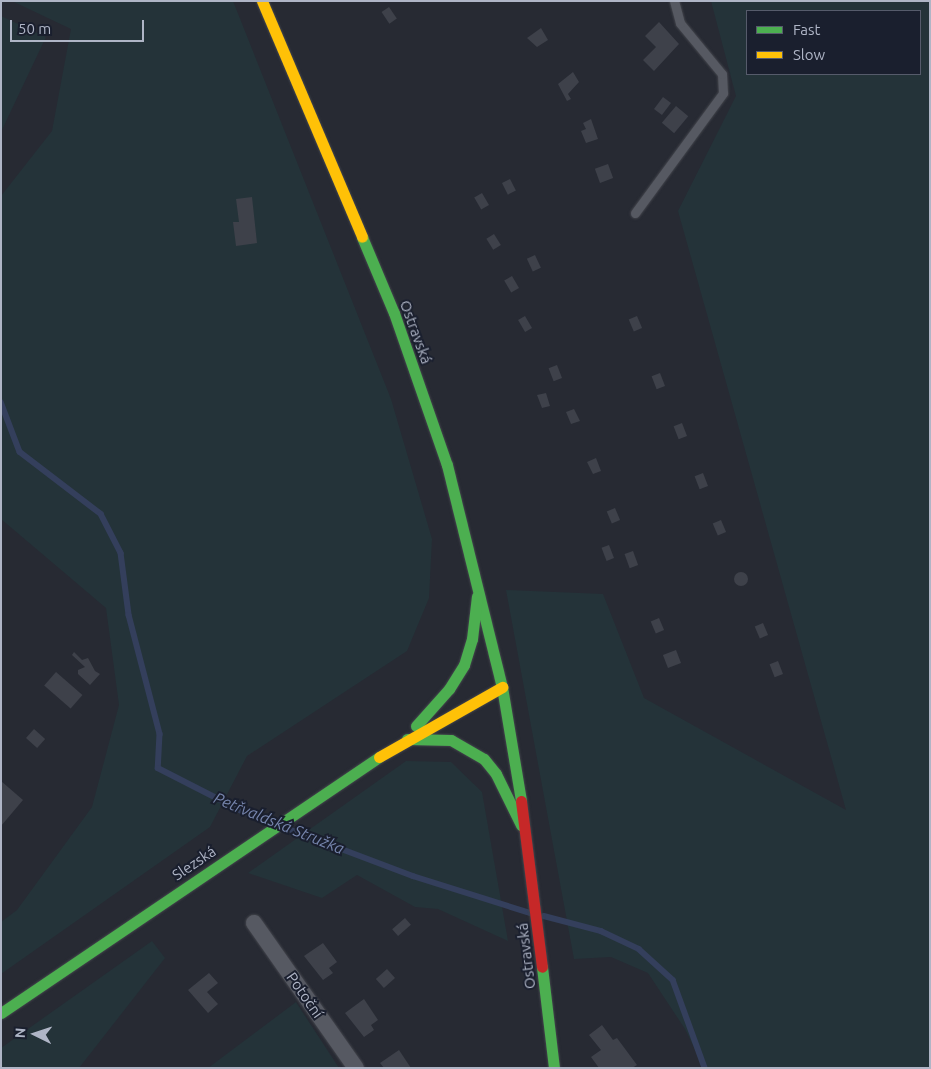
<!DOCTYPE html>
<html>
<head>
<meta charset="utf-8">
<style>
  body { margin:0 }
  #map { position:relative; width:931px; height:1069px; overflow:hidden; background:#272a33; font-family:Ubuntu,sans-serif }
  div>[style] { position:absolute }
  .green>* { inset:0; background:#243339 }
  .stream>* { height:5.5px; margin:-2.75px; padding:0 2.75px; transform-origin:2.75px; border-radius:2.75px; background:#343f5c }
  .building>* { inset:0; background:#3e414a; transform-origin:0 0 }
  .round { border-radius:50% }
  .roads { filter:drop-shadow(0 0 1px #43454c) drop-shadow(0 0 1px #43454c) }
  .lane>* { height:9px; margin:-4.5px; padding:0 4.5px; transform-origin:4.5px; border-radius:4.5px; background:#565962 }
  .street>* { height:16px; margin:-8px; padding:0 8px; transform-origin:8px; border-radius:8px; background:#565962 }
  .fast>* { height:11px; margin:-5.5px; padding:0 5.5px; transform-origin:5.5px; border-radius:5.5px; background:#4caf50 }
  .slow>* { height:11px; margin:-5.5px; padding:0 5.5px; transform-origin:5.5px; border-radius:5.5px; background:#ffc107 }
  .jam>* { height:11px; margin:-5.5px; padding:0 5.5px; transform-origin:5.5px; border-radius:5.5px; background:#c62828 }
  span { translate:-50% -50%; white-space:nowrap; text-align:center; line-height:1.15; -webkit-text-stroke:4px #1a1f2e; paint-order:stroke }
  .street-label { font-size:15px; color:#afb5c6 }
  .water-label { font-size:16px; color:#7786ae; font-style:italic }
  .frame { position:absolute; inset:0; border:2px solid #afb5c6; pointer-events:none }
  .legend { position:absolute; left:746px; top:10px; width:175px; height:65px; box-sizing:border-box; background:#1a1f2e; border:1px solid #565b6b; margin:0; padding:6px 9px; list-style:none; font-size:15px; color:#afb5c6 }
  .legend li { display:flex; align-items:center; gap:10px; height:25px }
  .legend b { width:25px; border:1px solid #565b6b }
  .north { position:absolute; left:10px; top:1009px; width:50px; height:50px; -webkit-text-stroke:4px #1a1f2e; paint-order:stroke; rotate:274deg; font-size:14px; font-weight:700; line-height:20px; text-align:center; color:#afb5c6 }
  .north::after { content:''; display:block; margin:auto; width:18px; height:22px; background:#afb5c6; clip-path:polygon(50% 0,100% 100%,50% 72%,0 100%) }
  .scale { position:absolute; left:10px; top:20px; width:134px; height:22px; box-sizing:border-box; border:2px solid #afb5c6; border-top:0; padding-left:6px; font-size:15px; line-height:18px; white-space:nowrap; color:#afb5c6; -webkit-text-stroke:4px #1a1f2e; paint-order:stroke }
</style>
</head>
<body>
<div id="map">
  <div class="green">
    <i style="clip-path:polygon(12px 1px,233px 1px,391px 399px,432px 539px,429px 598px,407px 651px,247px 756px,210px 827px,1px 974px,1px 922px,17px 910px,92px 807px,119px 705px,106px 608px,1px 519px,1px 196px,52px 131px,71px 29px)"></i>
    <i style="clip-path:polygon(evenodd,711px 1px,930px 1px,930px 1068px,704px 1068px,685px 1029px,648px 973px,611px 957px,574px 959px,506px 590px,603px 594px,644px 698px,846px 810px,678px 211px,736px 96px,711px 1px,920px 11px,920px 74px,747px 74px,747px 11px,920px 11px)"></i>
    <i style="clip-path:polygon(1px 16px,46px 37px,1px 132px)"></i>
    <i style="clip-path:polygon(406px 761px,451px 762px,482px 792px,508px 941px,438px 909px,415px 907px,357px 875px,322px 898px,248px 873px)"></i>
    <i style="clip-path:polygon(152px 941px,165px 958px,79px 1068px,1px 1068px,1px 1048px)"></i>
    <i style="clip-path:polygon(296px 1002px,339px 1068px,208px 1068px)"></i>
  </div>
  <div class="stream">
    <i style="left:1px;top:402px;width:53px;rotate:69.2deg"></i>
    <i style="left:20px;top:452px;width:102px;rotate:37.4deg"></i>
    <i style="left:101px;top:514px;width:44px;rotate:62.9deg"></i>
    <i style="left:121px;top:553px;width:63px;rotate:82.6deg"></i>
    <i style="left:129px;top:615px;width:123px;rotate:75.4deg"></i>
    <i style="left:160px;top:734px;width:34px;rotate:93deg"></i>
    <i style="left:158px;top:768px;width:94px;rotate:27.1deg"></i>
    <i style="left:242px;top:811px;width:31px;rotate:21deg"></i>
    <i style="left:286px;top:828px;width:136px;rotate:20.7deg"></i>
    <i style="left:413px;top:876px;width:123px;rotate:17.5deg"></i>
    <i style="left:544px;top:916px;width:59px;rotate:14.7deg"></i>
    <i style="left:601px;top:931px;width:42px;rotate:25.3deg"></i>
    <i style="left:639px;top:949px;width:46px;rotate:42.4deg"></i>
    <i style="left:673px;top:980px;width:94px;rotate:70deg"></i>
  </div>
  <div class="building">
    <i style="left:389px;top:7px;width:14px;height:9px;rotate:56deg"></i>
    <i style="clip-path:polygon(659px 22px,679px 44px,654px 71px,643px 60px,656px 47px,645px 36px)"></i>
    <i style="clip-path:polygon(541px 28px,548px 40px,537px 47px,527px 38px)"></i>
    <i style="clip-path:polygon(573px 72px,579px 82px,568px 94px,571px 99px,567px 101px,558px 84px)"></i>
    <i style="left:663px;top:97px;width:10px;height:15px;rotate:37deg"></i>
    <i style="left:676px;top:106px;width:16px;height:22px;rotate:40deg"></i>
    <i style="clip-path:polygon(591px 119px,598px 139px,586px 143px,581px 131px,586px 129px,583px 123px)"></i>
    <i style="left:608px;top:164px;width:15px;height:14px;rotate:70deg"></i>
    <i style="left:510px;top:179px;width:13px;height:9px;rotate:63deg"></i>
    <i style="left:482px;top:193px;width:14px;height:9px;rotate:60deg"></i>
    <i style="clip-path:polygon(252px 197px,257px 243px,236px 246px,233px 222px,239px 222px,236px 199px)"></i>
    <i style="left:494px;top:234px;width:13px;height:9px;rotate:58deg"></i>
    <i style="left:535px;top:255px;width:14px;height:9px;rotate:65deg"></i>
    <i style="left:512px;top:276px;width:14px;height:9px;rotate:60deg"></i>
    <i style="left:525px;top:316px;width:14px;height:8px;rotate:60deg"></i>
    <i style="left:637px;top:316px;width:13px;height:9px;rotate:67deg"></i>
    <i style="left:557px;top:365px;width:14px;height:9px;rotate:69deg"></i>
    <i style="left:660px;top:373px;width:14px;height:9px;rotate:69deg"></i>
    <i style="clip-path:polygon(546px 393px,550px 406px,542px 408px,537px 395px)"></i>
    <i style="clip-path:polygon(574px 409px,580px 421px,571px 424px,566px 412px)"></i>
    <i style="left:682px;top:423px;width:14px;height:9px;rotate:69deg"></i>
    <i style="clip-path:polygon(596px 458px,601px 471px,593px 474px,587px 462px)"></i>
    <i style="left:703px;top:473px;width:14px;height:9px;rotate:69deg"></i>
    <i style="left:615px;top:508px;width:13px;height:9px;rotate:67deg"></i>
    <i style="left:721px;top:520px;width:13px;height:9px;rotate:67deg"></i>
    <i style="left:609px;top:545px;width:14px;height:8px;rotate:69deg"></i>
    <i style="left:633px;top:551px;width:15px;height:9px;rotate:70deg"></i>
    <i class="round" style="left:734px;top:572px;width:14px;height:14px"></i>
    <i style="left:659px;top:618px;width:13px;height:9px;rotate:67deg"></i>
    <i style="left:763px;top:623px;width:13px;height:9px;rotate:67deg"></i>
    <i style="left:676px;top:650px;width:14px;height:14px;rotate:69deg"></i>
    <i style="clip-path:polygon(74px 652px,82px 660px,88px 658px,95px 671px,100px 674px,90px 685px,78px 674px,78px 670px,85px 667px,72px 655px)"></i>
    <i style="left:778px;top:661px;width:14px;height:9px;rotate:69deg"></i>
    <i style="left:56px;top:672px;width:35px;height:18px;rotate:41deg"></i>
    <i style="left:34px;top:729px;width:15px;height:12px;rotate:42deg"></i>
    <i style="clip-path:polygon(1px 781px,23px 800px,1px 826px)"></i>
    <i style="left:405px;top:918px;width:9px;height:17px;rotate:49deg"></i>
    <i style="clip-path:polygon(323px 943px,337px 962px,329px 968px,333px 973px,323px 980px,304px 956px)"></i>
    <i style="left:387px;top:969px;width:12px;height:15px;rotate:48deg"></i>
    <i style="clip-path:polygon(209px 973px,218px 983px,207px 992px,218px 1004px,208px 1013px,188px 990px)"></i>
    <i style="clip-path:polygon(364px 999px,378px 1020px,371px 1025px,374px 1030px,364px 1037px,345px 1013px)"></i>
    <i style="clip-path:polygon(602px 1025px,613px 1040px,617px 1038px,637px 1065px,632px 1068px,599px 1068px,591px 1057px,601px 1050px,589px 1035px)"></i>
    <i style="clip-path:polygon(399px 1050px,411px 1068px,384px 1068px,380px 1063px)"></i>
  </div>
  <div class="roads">
    <div class="lane">
      <i style="left:635px;top:213px;width:149px;rotate:-53.7deg"></i>
      <i style="left:723px;top:93px;width:19px;rotate:-93deg"></i>
      <i style="left:722px;top:74px;width:66px;rotate:-129.5deg"></i>
      <i style="left:680px;top:23px;width:23px;rotate:-105deg"></i>
    </div>
    <div class="street">
      <i style="left:254px;top:923px;width:177px;rotate:54.9deg"></i>
    </div>
    <div class="fast">
      <i style="left:362px;top:237px;width:82px;rotate:67.2deg"></i>
      <i style="left:394px;top:313px;width:161px;rotate:70.8deg"></i>
      <i style="left:447px;top:465px;width:229px;rotate:76.1deg"></i>
      <i style="left:502px;top:687px;width:116px;rotate:80.5deg"></i>
      <i style="left:416px;top:726px;width:50px;rotate:-48.3deg"></i>
      <i style="left:449px;top:689px;width:28px;rotate:-58deg"></i>
      <i style="left:464px;top:665px;width:27px;rotate:-73deg"></i>
      <i style="left:472px;top:639px;width:43px;rotate:-83.4deg"></i>
      <i style="left:407px;top:739px;width:44px;rotate:1.3deg"></i>
      <i style="left:451px;top:740px;width:38px;rotate:30deg"></i>
      <i style="left:484px;top:759px;width:19px;rotate:51deg"></i>
      <i style="left:496px;top:774px;width:57px;rotate:63.9deg"></i>
      <i style="left:542px;top:967px;width:102px;rotate:83.2deg"></i>
      <i style="left:1px;top:1013px;width:457px;rotate:-34.1deg"></i>
    </div>
    <div class="slow">
      <i style="left:262px;top:1px;width:256px;rotate:67deg"></i>
      <i style="left:379px;top:757px;width:142px;rotate:-29.6deg"></i>
    </div>
    <div class="jam">
      <i style="left:521px;top:801px;width:167px;rotate:82.8deg"></i>
    </div>
  </div>
  <div class="street-label">
    <span style="left:416px;top:332px;rotate:70deg">Ostravská</span>
    <span style="left:194px;top:863px;rotate:-34deg">Slezská</span>
    <span style="left:526px;top:956px;rotate:-97deg">Ostravská</span>
    <span style="left:305px;top:995px;rotate:55deg">Potoční</span>
  </div>
  <div class="water-label">
    <span style="left:279px;top:823px;rotate:22deg">Petřvaldská Stružka</span>
  </div>
  <div class="frame"></div>
  <ul class="legend">
  <li><b style="height:6px;background:#4caf50"></b>Fast</li>
  <li><b style="height:6px;background:#ffc107"></b>Slow</li>
  </ul>
  <div class="north">N</div>
  <div class="scale">50 m</div>
</div>
</body>
</html>
